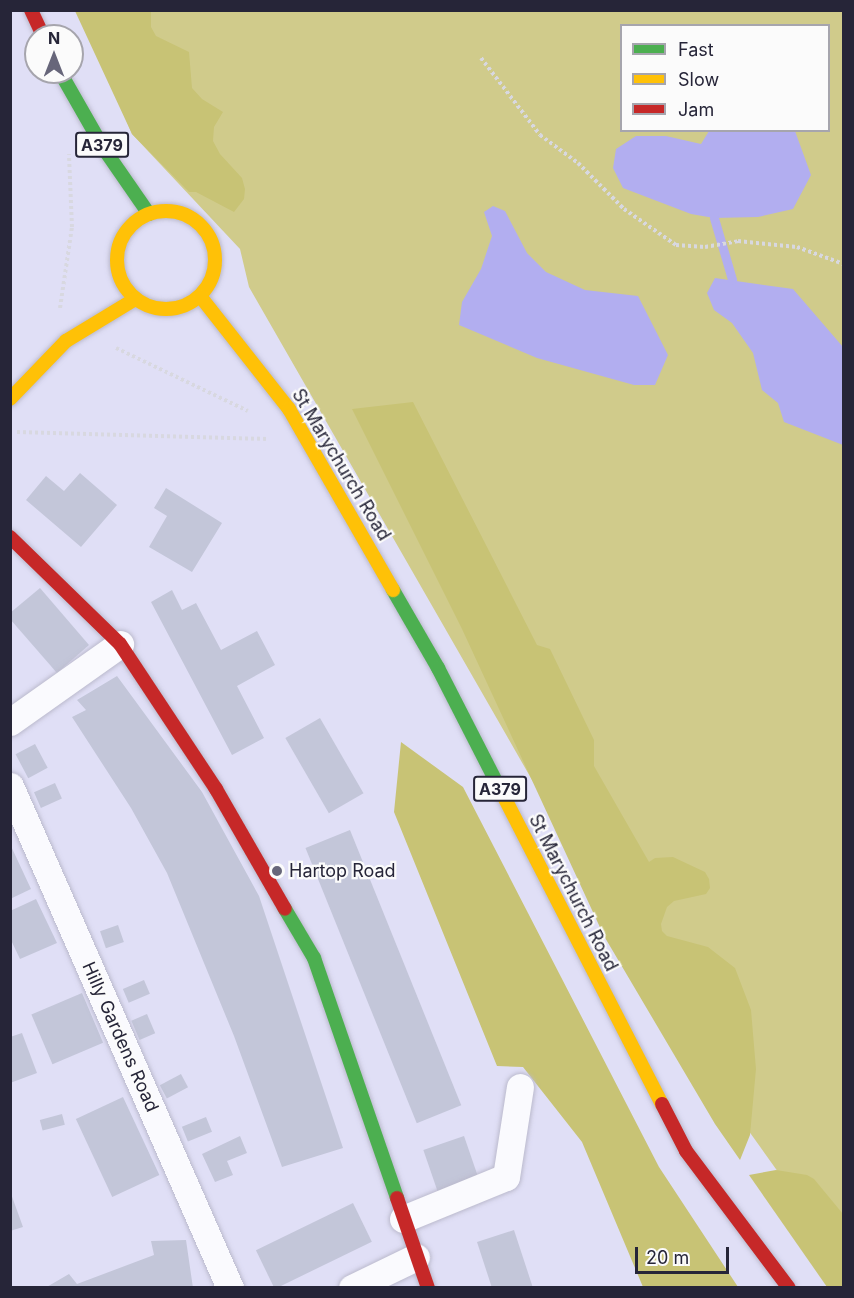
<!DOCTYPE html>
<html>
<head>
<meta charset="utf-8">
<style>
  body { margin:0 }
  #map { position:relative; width:854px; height:1298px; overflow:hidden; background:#e0dff6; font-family:Inter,sans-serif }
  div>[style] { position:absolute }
  .green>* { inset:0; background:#d0cb8b }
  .forest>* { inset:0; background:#c8c375 }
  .water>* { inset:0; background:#b2aef0 }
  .stream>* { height:9px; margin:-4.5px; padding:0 4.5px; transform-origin:4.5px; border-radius:4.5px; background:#b2aef0 }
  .building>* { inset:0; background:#c3c6d9; transform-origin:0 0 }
  .path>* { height:4px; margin-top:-2px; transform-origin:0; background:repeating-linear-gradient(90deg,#d8d8e0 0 3px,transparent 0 6px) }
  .roads { filter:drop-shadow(0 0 2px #bbbacd) drop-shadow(0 0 2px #bbbacd) }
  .street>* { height:27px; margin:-13.5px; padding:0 13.5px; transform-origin:13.5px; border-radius:13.5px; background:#fafafe }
  .fast>* { height:14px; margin:-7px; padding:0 7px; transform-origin:7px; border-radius:7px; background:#4caf50 }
  .slow>* { height:14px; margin:-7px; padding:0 7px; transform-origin:7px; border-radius:7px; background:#ffc107 }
  .slow>.ring { margin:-7px; padding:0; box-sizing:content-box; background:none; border:14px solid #ffc107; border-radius:50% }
  .jam>* { height:14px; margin:-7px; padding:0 7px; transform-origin:7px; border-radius:7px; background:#c62828 }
  .dots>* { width:16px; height:16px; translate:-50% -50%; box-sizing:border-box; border:3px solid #fbfbfb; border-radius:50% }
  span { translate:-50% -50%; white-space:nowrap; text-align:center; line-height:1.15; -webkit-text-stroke:4.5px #fbfbfb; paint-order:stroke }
  .shield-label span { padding:2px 4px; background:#fbfbfb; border:2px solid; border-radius:4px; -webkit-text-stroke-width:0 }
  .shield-label { font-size:16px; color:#262538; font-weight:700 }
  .street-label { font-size:18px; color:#262538 }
  .poi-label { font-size:18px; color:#262538 }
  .left { translate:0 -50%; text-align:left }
  .frame { position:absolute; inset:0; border:12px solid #262538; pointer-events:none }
  .legend { position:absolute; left:620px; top:24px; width:210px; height:108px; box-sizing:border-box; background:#fbfbfb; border:2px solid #a6a5ad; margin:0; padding:8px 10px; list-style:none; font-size:18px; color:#262538 }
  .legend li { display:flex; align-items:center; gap:12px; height:30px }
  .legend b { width:30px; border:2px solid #a6a5ad }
  .north { position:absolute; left:24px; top:24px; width:60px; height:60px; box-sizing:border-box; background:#fbfbfb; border:2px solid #a6a5ad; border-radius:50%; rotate:0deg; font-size:16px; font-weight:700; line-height:24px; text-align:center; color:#262538 }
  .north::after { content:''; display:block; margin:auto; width:21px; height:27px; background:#67667a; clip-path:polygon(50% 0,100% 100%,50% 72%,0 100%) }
  .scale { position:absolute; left:635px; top:1247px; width:94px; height:27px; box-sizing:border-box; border:3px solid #262538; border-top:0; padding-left:8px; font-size:18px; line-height:21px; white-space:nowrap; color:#262538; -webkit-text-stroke:4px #fbfbfb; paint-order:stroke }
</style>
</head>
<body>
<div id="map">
  <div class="green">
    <i style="clip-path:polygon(evenodd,81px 11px,843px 11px,843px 1263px,671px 1022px,249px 287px,240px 249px,132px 134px,81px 11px,622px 26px,828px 26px,828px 130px,622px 130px,622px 26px)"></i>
  </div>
  <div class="forest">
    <i style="clip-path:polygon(75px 11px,151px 11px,151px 27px,156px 36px,189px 52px,192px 88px,202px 99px,223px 112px,214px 127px,213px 141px,220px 154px,242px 178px,245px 189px,244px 199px,234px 212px,196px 192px,189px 192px,132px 134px)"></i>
    <i style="clip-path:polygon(413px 402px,537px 645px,550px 649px,594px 740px,594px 766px,649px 862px,655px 858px,673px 857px,705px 872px,709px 879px,710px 888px,706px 894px,674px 901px,667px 907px,661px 924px,662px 931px,667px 936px,708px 947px,735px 968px,751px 1010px,756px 1069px,750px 1135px,740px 1160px,715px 1124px,604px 936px,462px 629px,352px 409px)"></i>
    <i style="clip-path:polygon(401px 742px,463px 787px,659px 1167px,738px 1287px,643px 1287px,582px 1142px,523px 1067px,497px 1066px,394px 812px)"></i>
    <i style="clip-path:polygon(776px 1170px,807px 1175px,814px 1179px,843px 1214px,843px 1287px,827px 1287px,749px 1175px)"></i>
  </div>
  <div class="water">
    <i style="clip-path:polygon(795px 131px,811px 175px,793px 209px,758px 217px,714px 218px,691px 214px,623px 188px,613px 168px,616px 149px,636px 136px,666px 136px,701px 144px,709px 131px)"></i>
    <i style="clip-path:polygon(493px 206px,505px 211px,527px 253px,546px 272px,585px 290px,638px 296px,668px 355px,655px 385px,634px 385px,537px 358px,459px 325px,462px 302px,481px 269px,492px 236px,484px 212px)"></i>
    <i style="clip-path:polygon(715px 278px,793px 289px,843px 347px,843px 445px,784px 422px,778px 403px,762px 390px,753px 353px,732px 323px,714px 310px,707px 293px)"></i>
  </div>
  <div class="stream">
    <i style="left:714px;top:218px;width:64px;rotate:73.6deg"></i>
  </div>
  <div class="building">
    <i style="clip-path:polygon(80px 473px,117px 505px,81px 547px,26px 500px,46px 476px,64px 491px)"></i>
    <i style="clip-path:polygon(166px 488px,222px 523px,192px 572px,149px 547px,167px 516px,154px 508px)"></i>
    <i style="clip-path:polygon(40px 588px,89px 645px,57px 673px,10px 619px,10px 613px)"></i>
    <i style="clip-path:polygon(172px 590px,182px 610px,196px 603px,221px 650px,257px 631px,275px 665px,237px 686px,264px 738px,232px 755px,151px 602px)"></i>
    <i style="clip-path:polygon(117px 676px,202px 792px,259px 896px,343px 1148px,282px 1167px,234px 1036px,167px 873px,131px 808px,72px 717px,86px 710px,77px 700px)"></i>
    <i style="left:320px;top:718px;width:87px;height:40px;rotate:60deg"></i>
    <i style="left:35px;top:744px;width:27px;height:22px;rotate:62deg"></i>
    <i style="left:55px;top:783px;width:17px;height:23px;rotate:66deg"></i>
    <i style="left:350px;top:830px;width:297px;height:48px;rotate:68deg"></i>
    <i style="clip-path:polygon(10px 844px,31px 889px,10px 899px)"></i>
    <i style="clip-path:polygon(36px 899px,57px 943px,20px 959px,10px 938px,10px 911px)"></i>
    <i style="left:118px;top:925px;width:18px;height:19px;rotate:71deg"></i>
    <i style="left:144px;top:980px;width:15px;height:23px;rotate:67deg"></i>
    <i style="left:82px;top:993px;width:54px;height:55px;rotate:67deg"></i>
    <i style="left:147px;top:1014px;width:21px;height:17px;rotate:67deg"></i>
    <i style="clip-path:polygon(22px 1033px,37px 1073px,10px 1083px,10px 1037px)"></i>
    <i style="left:181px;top:1074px;width:15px;height:24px;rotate:62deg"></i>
    <i style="left:123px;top:1097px;width:86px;height:52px;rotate:65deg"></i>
    <i style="left:62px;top:1114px;width:11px;height:23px;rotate:75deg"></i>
    <i style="left:206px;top:1117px;width:16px;height:26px;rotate:68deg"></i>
    <i style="clip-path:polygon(240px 1136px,247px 1153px,227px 1161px,233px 1175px,215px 1182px,202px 1154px)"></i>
    <i style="left:464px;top:1136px;width:46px;height:43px;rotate:71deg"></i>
    <i style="clip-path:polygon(10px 1191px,23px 1227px,10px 1231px)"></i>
    <i style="left:353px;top:1203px;width:43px;height:108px;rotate:64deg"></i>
    <i style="clip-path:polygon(514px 1230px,533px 1288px,492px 1288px,477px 1242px)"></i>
    <i style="clip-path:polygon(186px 1240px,193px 1288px,45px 1288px,69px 1274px,77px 1284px,154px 1255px,151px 1241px)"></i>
  </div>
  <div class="path">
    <i style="left:481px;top:58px;width:97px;rotate:52.5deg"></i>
    <i style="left:540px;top:135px;width:47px;rotate:36.4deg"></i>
    <i style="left:578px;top:163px;width:65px;rotate:45deg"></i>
    <i style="left:624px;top:209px;width:63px;rotate:34.7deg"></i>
    <i style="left:676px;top:245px;width:29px;rotate:4deg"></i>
    <i style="left:705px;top:247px;width:34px;rotate:-10deg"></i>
    <i style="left:738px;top:241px;width:59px;rotate:5.8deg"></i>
    <i style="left:797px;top:247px;width:50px;rotate:19.9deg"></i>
    <i style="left:60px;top:308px;width:82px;rotate:-81.6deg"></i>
    <i style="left:72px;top:227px;width:73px;rotate:-92.4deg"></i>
    <i style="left:116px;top:348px;width:146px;rotate:25.5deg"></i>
    <i style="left:17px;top:432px;width:251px;rotate:1.6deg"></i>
  </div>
  <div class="roads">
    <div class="street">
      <i style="left:10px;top:722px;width:135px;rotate:-35.3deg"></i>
      <i style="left:10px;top:786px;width:548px;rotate:66.33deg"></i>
      <i style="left:403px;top:1219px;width:111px;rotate:-22.2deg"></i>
      <i style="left:506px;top:1177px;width:91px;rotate:-81.2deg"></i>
      <i style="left:352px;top:1288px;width:71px;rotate:-25.8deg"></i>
    </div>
    <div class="fast">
      <i style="left:60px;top:72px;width:89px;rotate:60.3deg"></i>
      <i style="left:104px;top:149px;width:79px;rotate:55.3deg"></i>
      <i style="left:393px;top:590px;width:90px;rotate:60deg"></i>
      <i style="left:438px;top:668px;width:140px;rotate:62.9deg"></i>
      <i style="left:285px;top:909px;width:57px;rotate:59.4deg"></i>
      <i style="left:314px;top:958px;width:254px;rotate:70.9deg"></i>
    </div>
    <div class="slow">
      <i class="ring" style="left:117px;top:211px;width:84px;height:84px"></i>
      <i style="left:200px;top:296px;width:144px;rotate:51.8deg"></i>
      <i style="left:289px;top:409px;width:209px;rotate:60.1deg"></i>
      <i style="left:10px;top:399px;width:81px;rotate:-46deg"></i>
      <i style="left:66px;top:341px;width:81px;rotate:-31.3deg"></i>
      <i style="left:502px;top:793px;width:350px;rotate:62.8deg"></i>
    </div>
    <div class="jam">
      <i style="left:31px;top:10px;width:29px;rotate:65deg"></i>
      <i style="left:10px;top:537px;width:153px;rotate:44.2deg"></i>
      <i style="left:120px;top:644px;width:174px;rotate:56.5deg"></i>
      <i style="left:216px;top:789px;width:138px;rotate:60.1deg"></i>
      <i style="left:662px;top:1104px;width:53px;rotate:62.9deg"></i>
      <i style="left:686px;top:1151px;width:171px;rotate:53.1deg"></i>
      <i style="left:397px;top:1198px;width:95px;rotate:71deg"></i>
    </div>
  </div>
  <div class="dots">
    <i style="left:277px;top:871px;background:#67667a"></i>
  </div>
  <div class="shield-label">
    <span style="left:102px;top:145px">A379</span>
    <span style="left:500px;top:789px">A379</span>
  </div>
  <div class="street-label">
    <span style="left:341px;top:465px;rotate:59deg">St Marychurch Road</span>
    <span style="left:573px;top:893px;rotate:63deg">St Marychurch Road</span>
    <span style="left:120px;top:1037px;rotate:66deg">Hilly Gardens Road</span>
  </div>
  <div class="poi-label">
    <span class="left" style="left:289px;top:871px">Hartop Road</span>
  </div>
  <div class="frame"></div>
  <ul class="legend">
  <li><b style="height:8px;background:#4caf50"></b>Fast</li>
  <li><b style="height:8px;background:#ffc107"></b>Slow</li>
  <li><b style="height:8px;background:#c62828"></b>Jam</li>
  </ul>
  <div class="north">N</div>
  <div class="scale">20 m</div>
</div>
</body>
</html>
